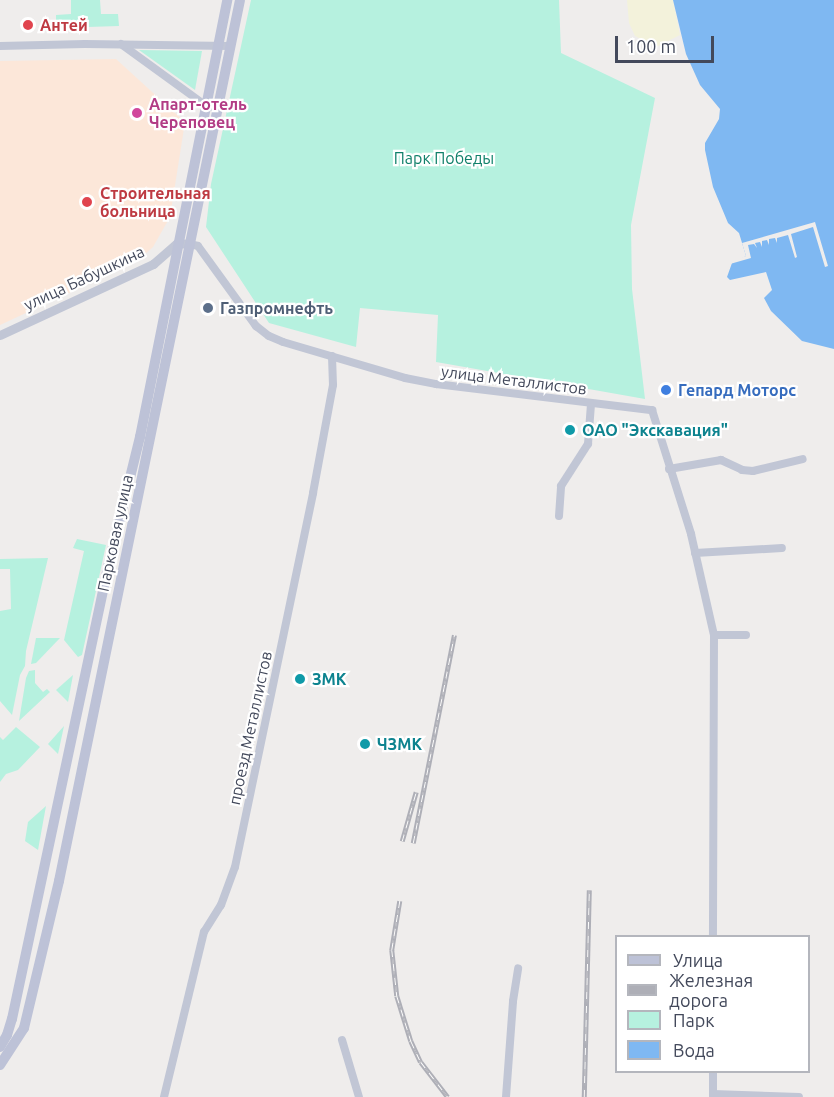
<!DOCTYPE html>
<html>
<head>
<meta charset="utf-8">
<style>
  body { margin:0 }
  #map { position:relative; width:834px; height:1097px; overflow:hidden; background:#efedec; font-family:Ubuntu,sans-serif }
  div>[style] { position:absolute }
  .medical>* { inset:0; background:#fce7d9 }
  .green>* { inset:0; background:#b6f1df }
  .sand>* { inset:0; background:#f3f2db }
  .water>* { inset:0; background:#7fb8f2 }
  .pier>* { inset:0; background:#efedec }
  .minor>* { height:8px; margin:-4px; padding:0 4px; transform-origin:4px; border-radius:4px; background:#c1c6d5 }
  .tertiary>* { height:9px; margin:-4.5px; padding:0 4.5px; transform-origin:4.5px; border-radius:4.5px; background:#c1c6d5 }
  .secondary>* { height:10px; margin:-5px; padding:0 5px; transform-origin:5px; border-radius:5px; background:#bdc2d7 }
  .rail>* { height:4.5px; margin-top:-2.25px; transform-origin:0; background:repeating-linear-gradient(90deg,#fff 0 7px,#aeafb7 0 14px); box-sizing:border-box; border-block:2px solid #aeafb7 }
  .dots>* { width:16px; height:16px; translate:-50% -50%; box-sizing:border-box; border:3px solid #fff; border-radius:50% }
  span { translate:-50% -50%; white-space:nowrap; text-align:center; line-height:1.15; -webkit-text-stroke:4.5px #fff; paint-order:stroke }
  .health-label { font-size:16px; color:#be3a42; font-weight:700 }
  .left { translate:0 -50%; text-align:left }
  .hotel-label { font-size:16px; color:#b23c85; font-weight:700 }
  .park-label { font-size:16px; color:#10806a }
  .street-label { font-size:16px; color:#43495b }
  .service-label { font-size:16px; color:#4e5e75; font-weight:700 }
  .shop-label { font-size:16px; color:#366cbe; font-weight:700 }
  .culture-label { font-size:16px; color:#0d838f; font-weight:700 }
  .legend { position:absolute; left:615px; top:935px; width:195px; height:138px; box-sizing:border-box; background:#fff; border:2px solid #b4b6bd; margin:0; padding:8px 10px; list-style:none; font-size:18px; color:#43495b }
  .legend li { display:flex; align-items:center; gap:12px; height:30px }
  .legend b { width:30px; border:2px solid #b4b6bd }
  .scale { position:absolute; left:615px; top:36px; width:99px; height:27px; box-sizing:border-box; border:3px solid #43495b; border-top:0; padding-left:8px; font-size:18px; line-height:21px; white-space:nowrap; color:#43495b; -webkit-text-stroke:4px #fff; paint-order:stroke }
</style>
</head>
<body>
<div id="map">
  <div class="medical">
    <i style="clip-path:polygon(116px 59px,185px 122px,170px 217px,153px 247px,136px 262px,0 325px,0 61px)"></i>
  </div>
  <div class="green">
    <i style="clip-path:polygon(71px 0,100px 0,101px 14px,118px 14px,119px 26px,56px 28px,56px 15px,71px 14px)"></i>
    <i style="clip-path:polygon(251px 0,559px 0,561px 53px,655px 98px,631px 225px,632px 289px,645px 399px,436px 362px,438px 315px,360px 308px,356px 347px,269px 323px,206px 227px,211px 184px)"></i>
    <i style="clip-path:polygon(139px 50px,202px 51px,195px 90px)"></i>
    <i style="clip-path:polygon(77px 539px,106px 545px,82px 655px,78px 657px,64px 640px,84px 551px,73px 548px)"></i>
    <i style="clip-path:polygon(48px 558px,26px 651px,25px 666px,20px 675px,12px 715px,0 701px,0 611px,11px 609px,10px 569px,0 569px,0 559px)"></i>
    <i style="clip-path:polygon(36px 638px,60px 638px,36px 663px,31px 664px)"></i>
    <i style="clip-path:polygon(35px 670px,35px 683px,43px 692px,47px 689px,50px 692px,19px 721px,26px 678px,29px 671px)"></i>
    <i style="clip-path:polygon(73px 675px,68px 702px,56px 690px)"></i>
    <i style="clip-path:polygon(64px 726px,58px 754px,48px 744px)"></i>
    <i style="clip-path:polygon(16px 727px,40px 747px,18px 770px,6px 774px,0 782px,0 737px,3px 740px)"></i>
    <i style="clip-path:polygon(46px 806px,38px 850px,25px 841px,28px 822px)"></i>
  </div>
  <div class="sand">
    <i style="clip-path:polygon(627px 0,673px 0,680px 35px,656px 47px,635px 36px,629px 23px)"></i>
  </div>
  <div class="water">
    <i style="clip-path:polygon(673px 0,834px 0,834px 349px,802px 341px,771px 311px,764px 298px,772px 290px,766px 272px,730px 280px,727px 277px,732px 263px,746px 256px,739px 233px,728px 223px,713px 187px,705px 150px,705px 143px,719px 119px,720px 109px,700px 85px,686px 54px)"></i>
  </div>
  <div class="pier">
    <i style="clip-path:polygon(815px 222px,828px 266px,825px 267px,813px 227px,791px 234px,797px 257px,795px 258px,788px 235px,777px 238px,777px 243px,775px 238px,769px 239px,769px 245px,767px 240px,762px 241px,762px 247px,760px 242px,755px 243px,757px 248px,754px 244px,748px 245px,751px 258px,730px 264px,730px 261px,746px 256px,742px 243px)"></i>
  </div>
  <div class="minor">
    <i style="left:121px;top:44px;width:104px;rotate:36deg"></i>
    <i style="left:205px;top:105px;width:12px;rotate:14deg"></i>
    <i style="left:0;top:46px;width:85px;rotate:-1.3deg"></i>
    <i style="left:85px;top:44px;width:145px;rotate:0.8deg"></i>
    <i style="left:190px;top:244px;width:8px;rotate:14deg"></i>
    <i style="left:198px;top:246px;width:99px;rotate:54.1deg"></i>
    <i style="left:256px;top:326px;width:16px;rotate:38deg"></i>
    <i style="left:269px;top:336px;width:15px;rotate:23deg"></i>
    <i style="left:283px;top:342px;width:127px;rotate:16.4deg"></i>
    <i style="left:405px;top:378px;width:32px;rotate:11deg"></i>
    <i style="left:436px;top:384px;width:218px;rotate:6.9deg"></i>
    <i style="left:652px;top:410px;width:130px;rotate:72.5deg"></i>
    <i style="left:691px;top:534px;width:104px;rotate:77.2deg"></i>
    <i style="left:714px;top:635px;width:301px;rotate:90.2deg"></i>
    <i style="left:669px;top:469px;width:53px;rotate:-9.8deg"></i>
    <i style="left:721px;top:460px;width:23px;rotate:25deg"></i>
    <i style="left:742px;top:470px;width:11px;rotate:5deg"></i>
    <i style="left:753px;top:471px;width:51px;rotate:-13.5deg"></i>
    <i style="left:559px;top:516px;width:30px;rotate:-86deg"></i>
    <i style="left:561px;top:486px;width:50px;rotate:-57.3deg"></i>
    <i style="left:588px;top:444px;width:40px;rotate:-85.7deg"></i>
    <i style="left:695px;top:553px;width:87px;rotate:-3.3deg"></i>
    <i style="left:714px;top:635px;width:32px"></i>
    <i style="left:342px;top:1040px;width:59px;rotate:73.4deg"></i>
    <i style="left:713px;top:1094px;width:86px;rotate:2deg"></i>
    <i style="left:164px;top:1097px;width:170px;rotate:-76.4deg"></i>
    <i style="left:204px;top:932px;width:32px;rotate:-58deg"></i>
    <i style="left:221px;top:905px;width:40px;rotate:-69.8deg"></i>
    <i style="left:235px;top:867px;width:382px;rotate:-78.2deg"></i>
    <i style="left:313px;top:493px;width:110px;rotate:-79.5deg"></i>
    <i style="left:333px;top:385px;width:29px;rotate:-92deg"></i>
    <i style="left:506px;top:1097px;width:96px;rotate:-85.8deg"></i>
    <i style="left:513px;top:1001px;width:33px;rotate:-81deg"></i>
    <i style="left:713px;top:1097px;width:25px;rotate:-90deg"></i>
  </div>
  <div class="tertiary">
    <i style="left:0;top:335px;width:169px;rotate:-24.9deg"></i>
    <i style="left:153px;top:264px;width:32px;rotate:-41deg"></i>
    <i style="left:177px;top:243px;width:13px;rotate:4deg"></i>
  </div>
  <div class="secondary">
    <i style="left:0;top:1047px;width:14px;rotate:-60deg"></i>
    <i style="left:7px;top:1035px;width:17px;rotate:-73deg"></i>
    <i style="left:12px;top:1019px;width:470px;rotate:-78deg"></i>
    <i style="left:110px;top:559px;width:126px;rotate:-76.2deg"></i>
    <i style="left:140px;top:437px;width:446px;rotate:-78.7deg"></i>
    <i style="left:0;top:1065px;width:44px;rotate:-57deg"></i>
    <i style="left:24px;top:1028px;width:151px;rotate:-76.6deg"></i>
    <i style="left:59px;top:881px;width:899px;rotate:-78.39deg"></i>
  </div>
  <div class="rail">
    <i style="left:402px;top:841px;width:51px;rotate:-74.1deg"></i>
    <i style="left:413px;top:843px;width:212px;rotate:-78.8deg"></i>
    <i style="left:400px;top:901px;width:50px;rotate:99.3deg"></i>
    <i style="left:392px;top:950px;width:46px;rotate:83.8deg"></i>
    <i style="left:397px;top:996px;width:47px;rotate:72.7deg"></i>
    <i style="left:411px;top:1041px;width:23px;rotate:65deg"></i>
    <i style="left:421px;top:1062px;width:44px;rotate:52.4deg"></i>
    <i style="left:584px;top:1097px;width:207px;rotate:-88.6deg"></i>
  </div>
  <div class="dots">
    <i style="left:28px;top:25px;background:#e0444e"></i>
    <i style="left:137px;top:113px;background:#d1479c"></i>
    <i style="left:87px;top:202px;background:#e0444e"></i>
    <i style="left:208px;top:308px;background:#5c6f8a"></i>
    <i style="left:666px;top:390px;background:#3f7fe0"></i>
    <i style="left:570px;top:430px;background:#0f9aa8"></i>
    <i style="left:300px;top:679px;background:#0f9aa8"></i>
    <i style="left:365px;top:744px;background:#0f9aa8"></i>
  </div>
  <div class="health-label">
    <span class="left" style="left:40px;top:25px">Антей</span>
    <span class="left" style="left:100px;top:202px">Строительная<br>больница</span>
  </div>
  <div class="hotel-label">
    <span class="left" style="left:149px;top:113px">Апарт-отель<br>Череповец</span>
  </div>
  <div class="park-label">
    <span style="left:444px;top:158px">Парк Победы</span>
  </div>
  <div class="street-label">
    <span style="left:84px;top:278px;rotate:-25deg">улица Бабушкина</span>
    <span style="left:514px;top:380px;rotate:7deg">улица Металлистов</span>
    <span style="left:115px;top:533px;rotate:-78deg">Парковая улица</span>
    <span style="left:250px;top:728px;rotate:-78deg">проезд Металлистов</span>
  </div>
  <div class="service-label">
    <span class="left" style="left:220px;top:308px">Газпромнефть</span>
  </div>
  <div class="shop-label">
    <span class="left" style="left:678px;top:390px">Гепард Моторс</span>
  </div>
  <div class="culture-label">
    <span class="left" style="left:582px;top:430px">ОАО "Экскавация"</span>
    <span class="left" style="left:312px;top:679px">ЗМК</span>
    <span class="left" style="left:377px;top:744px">ЧЗМК</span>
  </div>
  <ul class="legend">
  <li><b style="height:8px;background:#bdc2d7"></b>Улица</li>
  <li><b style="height:8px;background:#aeafb7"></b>Железная дорога</li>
  <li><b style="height:16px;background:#b6f1df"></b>Парк</li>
  <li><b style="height:16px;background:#7fb8f2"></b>Вода</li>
  </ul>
  <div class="scale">100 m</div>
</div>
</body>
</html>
